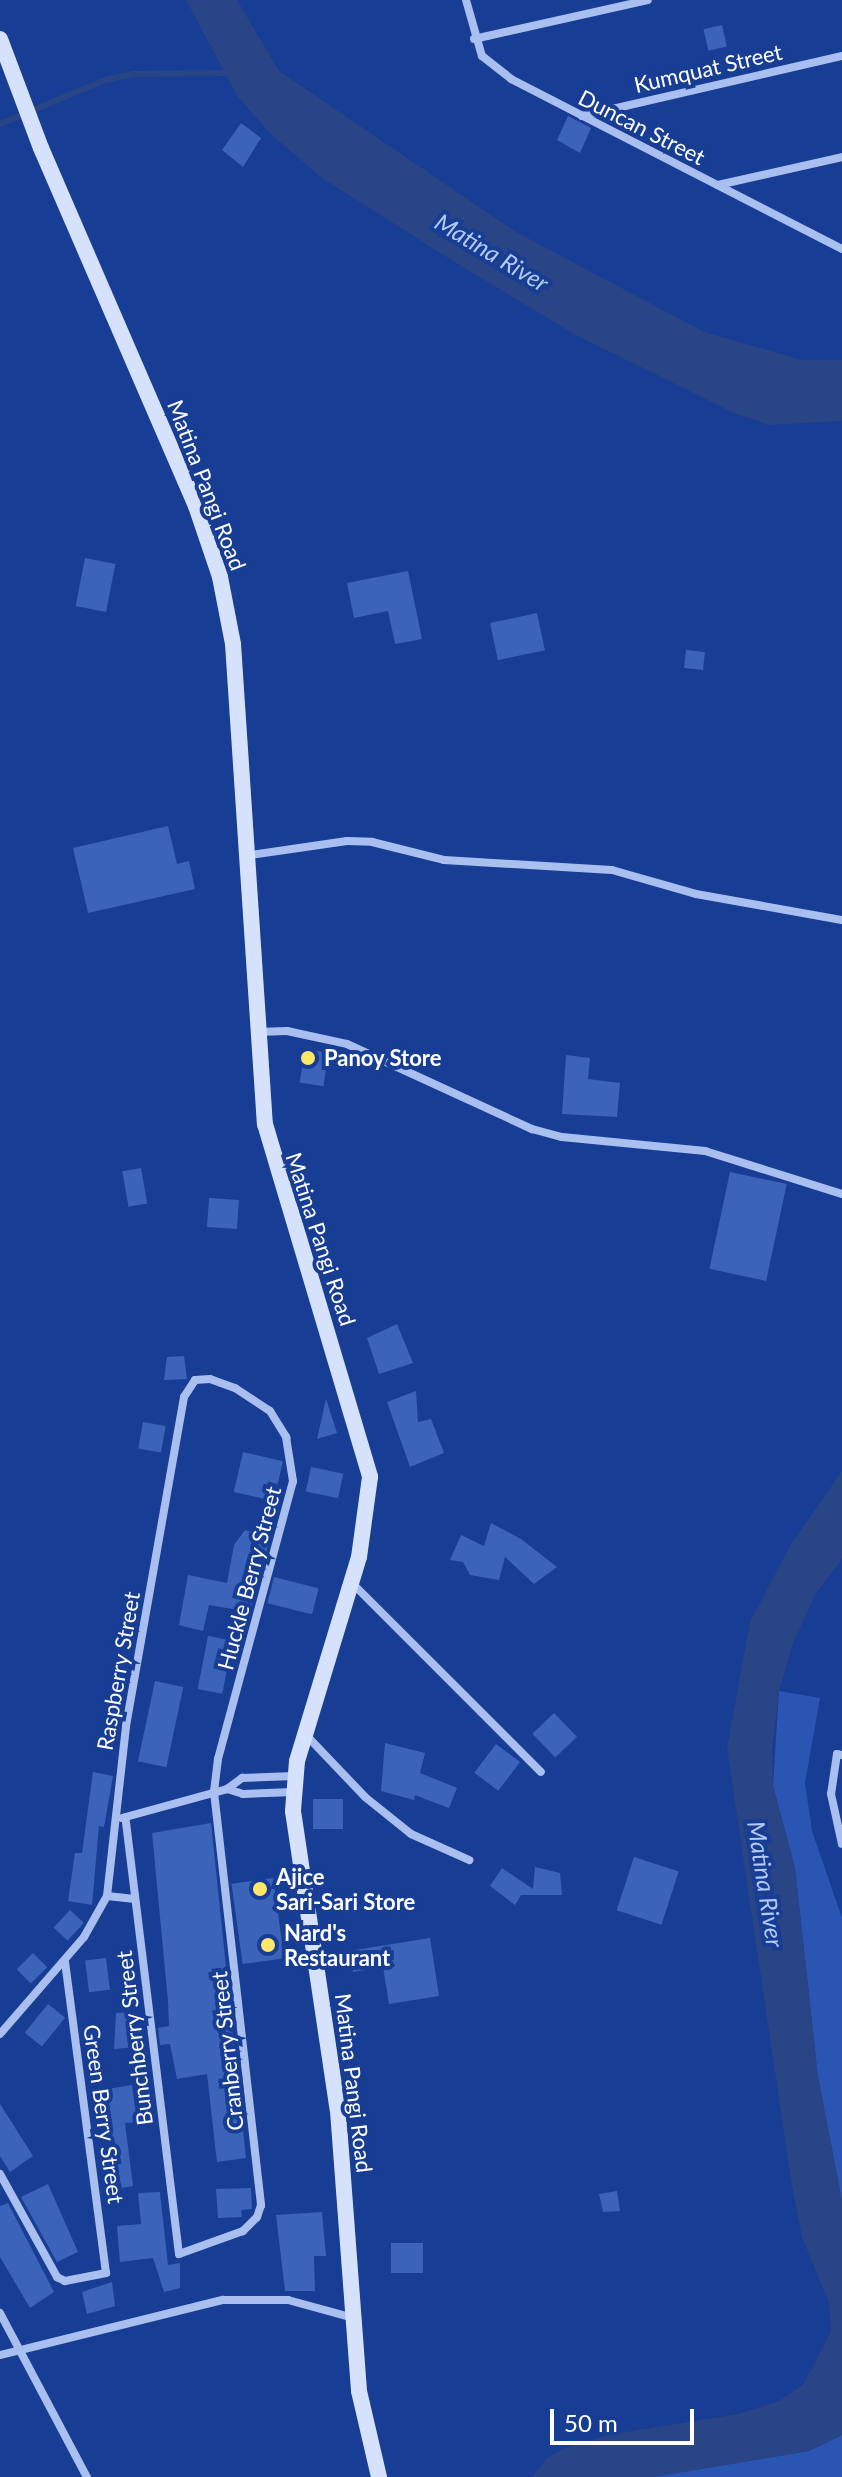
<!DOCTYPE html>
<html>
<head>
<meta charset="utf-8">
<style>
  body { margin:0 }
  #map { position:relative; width:842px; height:2477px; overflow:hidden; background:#183d94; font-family:Lato,sans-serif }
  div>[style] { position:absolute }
  .green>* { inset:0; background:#2a55b2 }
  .water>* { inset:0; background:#294586 }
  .stream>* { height:6px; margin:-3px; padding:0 3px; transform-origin:3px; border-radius:3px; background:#294586 }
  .building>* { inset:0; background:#3c63ba; transform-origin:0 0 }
  .street>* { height:8px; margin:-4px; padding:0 4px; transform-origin:4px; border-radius:4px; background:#a8bff0 }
  .secondary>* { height:16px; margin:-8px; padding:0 8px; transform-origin:8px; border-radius:8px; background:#d6e1fb }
  .dots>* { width:22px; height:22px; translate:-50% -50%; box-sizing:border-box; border:4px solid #183d94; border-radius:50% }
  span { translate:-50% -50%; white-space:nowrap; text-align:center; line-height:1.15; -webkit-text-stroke:8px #183d94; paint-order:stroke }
  .street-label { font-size:22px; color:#fff }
  .poi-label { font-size:22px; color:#fff; font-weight:700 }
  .left { translate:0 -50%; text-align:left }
  .water-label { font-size:24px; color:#b4caf7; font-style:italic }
  .scale { position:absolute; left:550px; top:2409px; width:144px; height:36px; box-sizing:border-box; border:4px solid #fff; border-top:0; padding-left:10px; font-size:24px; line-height:28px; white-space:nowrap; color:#fff; -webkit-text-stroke:6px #183d94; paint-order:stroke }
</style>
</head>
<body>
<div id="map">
  <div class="green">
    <i style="clip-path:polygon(779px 1691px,820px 1698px,805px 1783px,812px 1831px,842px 1918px,842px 2201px,818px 2077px,795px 1868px,773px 1786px)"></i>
    <i style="clip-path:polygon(842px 2435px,842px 2477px,653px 2477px,809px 2451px)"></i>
  </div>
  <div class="water">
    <i style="clip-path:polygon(186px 0,237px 0,279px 71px,516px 232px,704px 332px,802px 360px,842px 360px,842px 421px,769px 425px,734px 413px,574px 334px,453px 261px,322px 178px,272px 135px,238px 97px)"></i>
    <i style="clip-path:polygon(842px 1471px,842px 1559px,816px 1593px,793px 1643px,779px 1691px,772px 1750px,773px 1786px,795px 1868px,818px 2077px,842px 2201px,842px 2435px,809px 2451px,653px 2477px,532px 2477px,547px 2458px,567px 2447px,613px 2434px,739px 2414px,779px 2401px,803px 2385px,831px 2331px,829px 2303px,802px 2237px,792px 2186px,727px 1748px,750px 1622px,790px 1546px)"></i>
  </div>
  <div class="stream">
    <i style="left:0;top:124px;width:114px;rotate:-22.7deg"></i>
    <i style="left:105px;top:80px;width:30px;rotate:-12deg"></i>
    <i style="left:134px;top:74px;width:97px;rotate:-0.6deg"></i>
  </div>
  <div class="building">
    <i style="left:722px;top:25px;width:22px;height:19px;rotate:77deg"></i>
    <i style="clip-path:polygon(568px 116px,591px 128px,580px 153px,557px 140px)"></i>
    <i style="clip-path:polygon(241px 123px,261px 138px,243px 167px,222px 150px)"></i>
    <i style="left:85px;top:558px;width:31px;height:49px;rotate:11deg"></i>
    <i style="clip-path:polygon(408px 571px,422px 639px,395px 644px,388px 611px,354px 618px,347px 583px)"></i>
    <i style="left:537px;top:613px;width:38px;height:48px;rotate:78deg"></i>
    <i style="left:686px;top:650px;width:19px;height:18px;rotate:6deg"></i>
    <i style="clip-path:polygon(168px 826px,177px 864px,189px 861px,195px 889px,88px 913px,73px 848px)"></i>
    <i style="left:305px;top:1049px;width:24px;height:34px;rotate:9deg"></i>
    <i style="clip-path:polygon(566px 1055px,590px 1058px,588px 1079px,620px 1083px,617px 1117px,562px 1114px)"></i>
    <i style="left:141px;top:1168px;width:36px;height:19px;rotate:80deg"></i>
    <i style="left:730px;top:1172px;width:58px;height:99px;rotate:12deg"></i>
    <i style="left:209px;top:1198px;width:30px;height:29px;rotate:4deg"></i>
    <i style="clip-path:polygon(397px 1324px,413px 1363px,379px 1374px,367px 1338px)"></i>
    <i style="clip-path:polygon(184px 1356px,187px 1379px,164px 1380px,167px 1357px)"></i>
    <i style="clip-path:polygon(416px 1391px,418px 1422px,431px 1419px,444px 1453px,410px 1467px,387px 1402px)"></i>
    <i style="clip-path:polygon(326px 1399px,337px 1433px,317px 1439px)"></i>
    <i style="left:143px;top:1422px;width:23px;height:27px;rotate:10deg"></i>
    <i style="left:243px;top:1452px;width:41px;height:41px;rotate:13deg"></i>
    <i style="left:311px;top:1467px;width:33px;height:25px;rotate:12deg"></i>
    <i style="clip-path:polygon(491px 1523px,521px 1539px,557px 1567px,534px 1584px,505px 1557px,499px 1580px,470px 1575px,463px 1562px,450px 1560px,461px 1535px,484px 1546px)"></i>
    <i style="clip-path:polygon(245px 1530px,270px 1538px,250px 1612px,209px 1605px,203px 1631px,179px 1625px,188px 1575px,227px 1583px,234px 1545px)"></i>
    <i style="left:274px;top:1577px;width:46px;height:27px;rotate:14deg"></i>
    <i style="left:208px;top:1636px;width:25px;height:54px;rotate:11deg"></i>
    <i style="left:155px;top:1681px;width:29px;height:82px;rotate:12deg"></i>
    <i style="left:554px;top:1713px;width:33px;height:30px;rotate:46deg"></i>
    <i style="clip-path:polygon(385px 1743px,425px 1753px,420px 1773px,457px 1788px,449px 1808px,415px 1795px,414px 1800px,381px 1791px)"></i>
    <i style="left:496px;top:1744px;width:30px;height:36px;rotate:37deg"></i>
    <i style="clip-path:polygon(93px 1772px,113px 1776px,104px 1827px,99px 1826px,92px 1905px,68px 1901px,75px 1853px,82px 1853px)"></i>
    <i style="left:343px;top:1799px;width:30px;height:30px;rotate:90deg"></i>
    <i style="clip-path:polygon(211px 1823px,246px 2158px,217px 2162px,207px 2074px,177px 2079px,170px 2044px,160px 2045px,158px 2028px,169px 2026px,168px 2001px,152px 1833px)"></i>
    <i style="left:634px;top:1857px;width:47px;height:56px;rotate:18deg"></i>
    <i style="clip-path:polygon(535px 1867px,560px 1873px,562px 1895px,521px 1895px,515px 1905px,490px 1886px,502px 1868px,533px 1889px)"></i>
    <i style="left:273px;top:1878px;width:81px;height:42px;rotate:82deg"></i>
    <i style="left:70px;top:1910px;width:19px;height:24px;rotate:43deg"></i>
    <i style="clip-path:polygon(430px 1938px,439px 1996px,389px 2004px,383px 1967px,353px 1972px,349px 1951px)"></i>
    <i style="left:33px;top:1953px;width:20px;height:23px;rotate:45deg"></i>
    <i style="left:106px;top:1958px;width:32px;height:21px;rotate:83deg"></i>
    <i style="left:48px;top:2004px;width:22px;height:37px;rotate:39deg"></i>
    <i style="clip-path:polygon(134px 2012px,135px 2029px,144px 2029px,146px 2046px,114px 2049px,116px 2013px)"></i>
    <i style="clip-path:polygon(132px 2085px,137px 2122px,125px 2123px,133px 2186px,122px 2188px,118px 2172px,110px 2173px,108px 2154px,114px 2153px,108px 2125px,94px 2127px,93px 2121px,110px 2112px,107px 2089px)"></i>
    <i style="clip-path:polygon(0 2104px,33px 2156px,10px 2172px,0 2156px)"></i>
    <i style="clip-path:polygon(48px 2184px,78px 2252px,57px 2262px,21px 2197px)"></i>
    <i style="clip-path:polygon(251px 2188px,252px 2209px,241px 2210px,242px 2217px,218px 2218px,216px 2189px)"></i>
    <i style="clip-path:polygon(617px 2191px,620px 2211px,603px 2212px,599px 2194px)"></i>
    <i style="clip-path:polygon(160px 2192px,168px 2265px,180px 2263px,180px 2288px,164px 2292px,153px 2258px,120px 2262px,117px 2226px,141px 2224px,138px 2193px)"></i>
    <i style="clip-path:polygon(8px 2203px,54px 2292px,30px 2308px,0 2257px,0 2206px)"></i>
    <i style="clip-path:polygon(322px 2212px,326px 2256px,314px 2256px,315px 2291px,285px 2291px,276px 2215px)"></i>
    <i style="left:391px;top:2243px;width:32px;height:30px"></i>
    <i style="clip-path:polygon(112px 2282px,115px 2306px,87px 2314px,82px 2292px)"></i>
  </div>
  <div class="street">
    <i style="left:466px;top:0;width:58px;rotate:74.1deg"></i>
    <i style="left:482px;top:56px;width:37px;rotate:38deg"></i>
    <i style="left:511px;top:79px;width:372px;rotate:27.2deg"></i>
    <i style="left:474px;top:39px;width:178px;rotate:-12.6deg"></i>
    <i style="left:582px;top:116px;width:267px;rotate:-13deg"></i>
    <i style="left:718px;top:185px;width:127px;rotate:-12.7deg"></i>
    <i style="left:244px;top:856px;width:104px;rotate:-8.3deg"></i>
    <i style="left:347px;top:841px;width:25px;rotate:2deg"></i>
    <i style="left:372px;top:842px;width:74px;rotate:14deg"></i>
    <i style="left:444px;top:860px;width:168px;rotate:3.4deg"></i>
    <i style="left:612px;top:870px;width:87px;rotate:15.9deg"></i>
    <i style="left:696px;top:894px;width:148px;rotate:10.1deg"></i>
    <i style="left:257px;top:1032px;width:30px;rotate:-2deg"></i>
    <i style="left:287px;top:1031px;width:61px;rotate:12.2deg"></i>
    <i style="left:347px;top:1044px;width:204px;rotate:24.7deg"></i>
    <i style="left:532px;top:1129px;width:31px;rotate:15deg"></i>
    <i style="left:562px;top:1137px;width:144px;rotate:5.6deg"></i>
    <i style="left:705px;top:1151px;width:144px;rotate:17.4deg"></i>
    <i style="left:352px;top:1583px;width:267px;rotate:45deg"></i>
    <i style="left:307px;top:1736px;width:84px;rotate:46.4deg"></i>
    <i style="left:365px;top:1797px;width:59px;rotate:38.8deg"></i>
    <i style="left:411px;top:1834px;width:64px;rotate:24.1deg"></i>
    <i style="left:842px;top:1755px;width:5px;rotate:-169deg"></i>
    <i style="left:837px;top:1754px;width:40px;rotate:98.5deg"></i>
    <i style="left:831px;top:1794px;width:51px;rotate:77.6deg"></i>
    <i style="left:227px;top:1789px;width:17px;rotate:17deg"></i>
    <i style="left:243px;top:1794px;width:50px;rotate:-2.3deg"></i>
    <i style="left:122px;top:1818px;width:109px;rotate:-15.4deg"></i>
    <i style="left:227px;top:1789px;width:19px;rotate:-36deg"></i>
    <i style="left:242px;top:1778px;width:52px;rotate:-2.2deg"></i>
    <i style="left:107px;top:1896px;width:28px;rotate:6deg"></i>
    <i style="left:0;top:2034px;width:128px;rotate:-49.1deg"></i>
    <i style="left:84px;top:1937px;width:47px;rotate:-60.7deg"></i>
    <i style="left:107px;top:1896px;width:171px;rotate:-83.6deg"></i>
    <i style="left:126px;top:1726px;width:334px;rotate:-80deg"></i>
    <i style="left:184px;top:1397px;width:20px;rotate:-57deg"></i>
    <i style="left:195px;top:1380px;width:15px;rotate:-4deg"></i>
    <i style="left:210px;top:1379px;width:27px;rotate:20deg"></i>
    <i style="left:235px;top:1388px;width:42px;rotate:33.3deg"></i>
    <i style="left:270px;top:1411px;width:31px;rotate:58deg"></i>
    <i style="left:286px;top:1437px;width:45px;rotate:81deg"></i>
    <i style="left:293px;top:1481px;width:288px;rotate:105.1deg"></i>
    <i style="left:218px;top:1759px;width:33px;rotate:97deg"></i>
    <i style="left:214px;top:1792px;width:416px;rotate:83.5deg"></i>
    <i style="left:261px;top:2205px;width:13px;rotate:108deg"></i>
    <i style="left:257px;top:2217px;width:20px;rotate:135deg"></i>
    <i style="left:243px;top:2231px;width:68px;rotate:160.2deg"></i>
    <i style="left:179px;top:2254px;width:440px;rotate:-97deg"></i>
    <i style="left:0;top:2174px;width:118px;rotate:61deg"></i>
    <i style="left:57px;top:2277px;width:9px;rotate:27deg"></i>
    <i style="left:65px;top:2281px;width:42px;rotate:-11deg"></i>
    <i style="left:106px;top:2273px;width:315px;rotate:-97.5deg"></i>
    <i style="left:0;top:2313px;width:186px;rotate:62.1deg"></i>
    <i style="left:0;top:2355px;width:230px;rotate:-13.9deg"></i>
    <i style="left:223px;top:2300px;width:65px"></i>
    <i style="left:288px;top:2300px;width:64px;rotate:15.3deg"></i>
  </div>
  <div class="secondary">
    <i style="left:0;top:39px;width:116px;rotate:69.4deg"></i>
    <i style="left:41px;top:148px;width:390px;rotate:66.6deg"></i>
    <i style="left:196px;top:506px;width:75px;rotate:71.3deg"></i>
    <i style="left:220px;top:577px;width:68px;rotate:79deg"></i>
    <i style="left:233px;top:644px;width:481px;rotate:86.2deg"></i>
    <i style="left:265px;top:1124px;width:368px;rotate:73.4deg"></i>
    <i style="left:370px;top:1477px;width:81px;rotate:97.8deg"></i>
    <i style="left:359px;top:1557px;width:213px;rotate:106.9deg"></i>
    <i style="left:297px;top:1761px;width:50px;rotate:94.6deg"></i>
    <i style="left:293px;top:1811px;width:303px;rotate:81.5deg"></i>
    <i style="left:338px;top:2111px;width:281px;rotate:85.7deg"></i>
    <i style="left:359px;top:2391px;width:88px;rotate:76.9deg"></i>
  </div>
  <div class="dots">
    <i style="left:308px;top:1058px;background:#ffe867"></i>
    <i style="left:260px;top:1889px;background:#ffe867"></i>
    <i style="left:268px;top:1945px;background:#ffe867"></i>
  </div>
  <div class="street-label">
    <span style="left:708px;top:68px;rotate:-13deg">Kumquat Street</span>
    <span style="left:642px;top:127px;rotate:27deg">Duncan Street</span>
    <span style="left:207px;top:485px;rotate:69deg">Matina Pangi Road</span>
    <span style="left:321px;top:1239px;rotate:72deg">Matina Pangi Road</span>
    <span style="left:249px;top:1578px;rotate:-75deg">Huckle Berry Street</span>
    <span style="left:118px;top:1671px;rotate:-80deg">Raspberry Street</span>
    <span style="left:134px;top:2038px;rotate:-97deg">Bunchberry Street</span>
    <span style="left:227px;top:2051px;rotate:-96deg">Cranberry Street</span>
    <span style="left:354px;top:2083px;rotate:83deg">Matina Pangi Road</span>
    <span style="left:104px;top:2114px;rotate:82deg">Green Berry Street</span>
  </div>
  <div class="poi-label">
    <span class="left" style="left:324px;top:1058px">Panoy Store</span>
    <span class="left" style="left:276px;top:1889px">Ajice<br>Sari-Sari Store</span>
    <span class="left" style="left:284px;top:1945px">Nard's<br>Restaurant</span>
  </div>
  <div class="water-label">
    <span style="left:492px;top:252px;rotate:31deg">Matina River</span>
    <span style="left:766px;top:1884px;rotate:81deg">Matina River</span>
  </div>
  <div class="scale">50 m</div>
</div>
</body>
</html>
